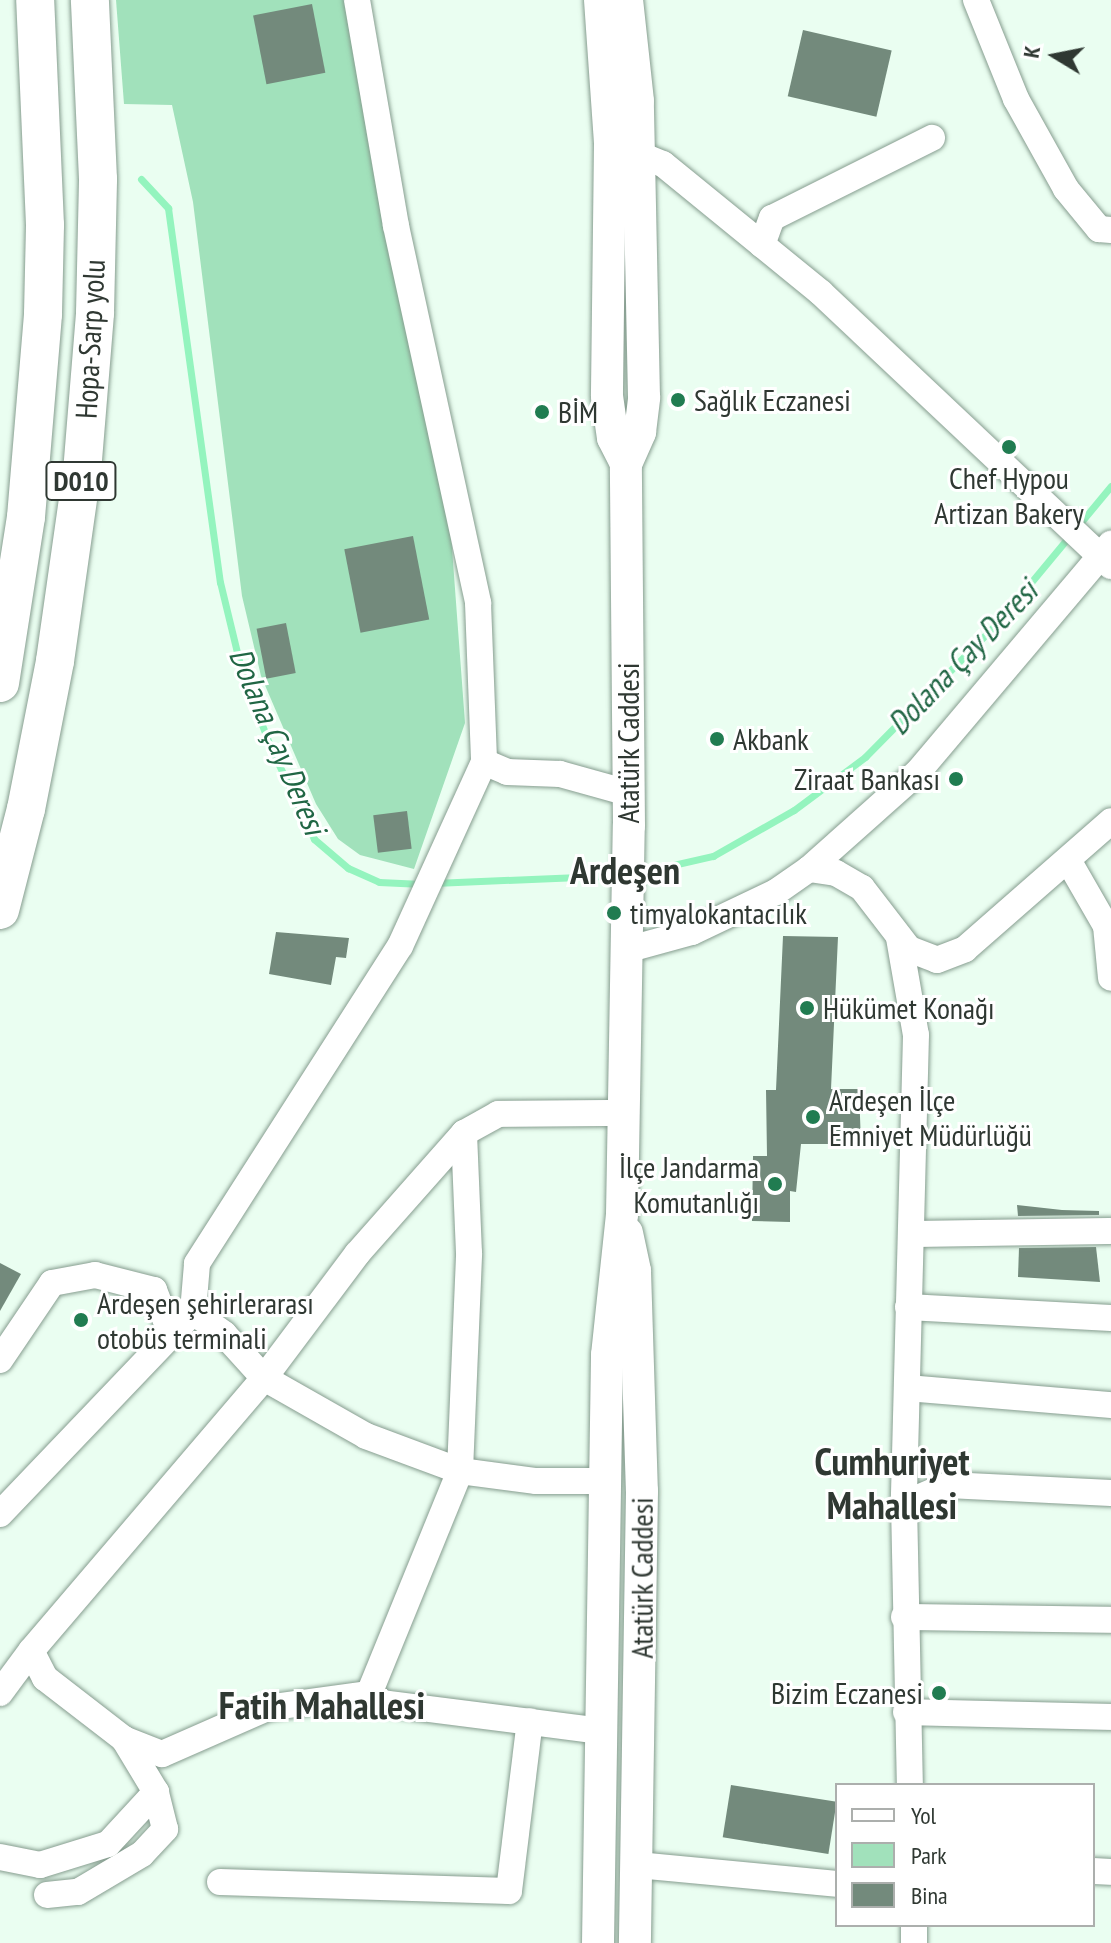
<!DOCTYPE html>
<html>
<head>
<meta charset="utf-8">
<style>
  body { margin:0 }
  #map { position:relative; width:1111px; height:1943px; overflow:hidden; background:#eafef1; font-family:"PT Sans Narrow",sans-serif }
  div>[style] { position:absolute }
  .green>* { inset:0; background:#a1e1bb }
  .stream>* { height:7px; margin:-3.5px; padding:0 3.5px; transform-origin:3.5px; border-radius:3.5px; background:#94f4be }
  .building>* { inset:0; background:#738a7c; transform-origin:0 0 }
  .roads { filter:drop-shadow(0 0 2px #869d8f) drop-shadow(0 0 2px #869d8f) }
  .minor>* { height:26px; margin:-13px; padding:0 13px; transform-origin:13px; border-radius:13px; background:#fff }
  .major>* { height:32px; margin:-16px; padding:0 16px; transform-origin:16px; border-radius:16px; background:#fff }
  .highway>* { height:38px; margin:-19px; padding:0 19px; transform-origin:19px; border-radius:19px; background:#fff }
  .dots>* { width:22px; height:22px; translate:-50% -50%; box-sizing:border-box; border:4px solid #fff; border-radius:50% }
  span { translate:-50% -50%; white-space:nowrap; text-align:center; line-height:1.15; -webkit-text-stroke:6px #fff; paint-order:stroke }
  .shield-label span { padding:2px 6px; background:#fff; border:2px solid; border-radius:6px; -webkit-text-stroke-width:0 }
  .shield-label { font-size:28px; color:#2f3832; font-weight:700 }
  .street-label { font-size:30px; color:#2f3832 }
  .poi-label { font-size:30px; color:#2f3832 }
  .left { translate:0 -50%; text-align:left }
  .right { translate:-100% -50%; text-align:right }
  .water-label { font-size:32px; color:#206644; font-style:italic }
  .district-label { font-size:38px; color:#2f3832; font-weight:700 }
  .legend { position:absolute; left:835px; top:1783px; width:260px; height:144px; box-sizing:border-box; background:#fff; border:2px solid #acafad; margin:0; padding:10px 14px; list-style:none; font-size:24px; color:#2f3832 }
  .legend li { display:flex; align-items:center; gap:16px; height:40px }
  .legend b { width:40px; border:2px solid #acafad }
  .north { position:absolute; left:1015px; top:16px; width:80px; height:80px; -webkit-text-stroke:6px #fff; paint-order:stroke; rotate:280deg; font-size:22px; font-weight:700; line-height:32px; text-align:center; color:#2f3832 }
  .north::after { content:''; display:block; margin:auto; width:28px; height:36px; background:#2f3832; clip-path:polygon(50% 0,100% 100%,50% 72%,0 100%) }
</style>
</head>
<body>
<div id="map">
  <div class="green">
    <i style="clip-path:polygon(116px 0,347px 0,451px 535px,465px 723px,414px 869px,360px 855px,338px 839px,316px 804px,261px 676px,242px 596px,193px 202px,172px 105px,124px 104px)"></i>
  </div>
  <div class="stream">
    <i style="left:141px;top:179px;width:40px;rotate:47deg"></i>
    <i style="left:168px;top:208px;width:378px;rotate:82.1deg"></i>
    <i style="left:220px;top:582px;width:94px;rotate:76.4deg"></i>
    <i style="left:242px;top:673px;width:80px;rotate:68.9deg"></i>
    <i style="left:271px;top:748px;width:101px;rotate:64.7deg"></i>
    <i style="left:314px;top:839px;width:45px;rotate:40.5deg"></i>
    <i style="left:348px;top:868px;width:34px;rotate:24deg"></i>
    <i style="left:379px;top:882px;width:43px;rotate:2.7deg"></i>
    <i style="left:638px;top:873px;width:77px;rotate:-12.8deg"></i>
    <i style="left:713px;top:856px;width:93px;rotate:-29.6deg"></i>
    <i style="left:794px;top:810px;width:89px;rotate:-36.7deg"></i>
    <i style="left:865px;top:757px;width:190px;rotate:-45.4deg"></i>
    <i style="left:998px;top:622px;width:177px;rotate:-50.3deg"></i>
    <i style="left:434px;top:883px;width:187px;rotate:-2.4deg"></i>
  </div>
  <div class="building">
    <i style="left:312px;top:4px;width:70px;height:60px;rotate:79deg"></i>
    <i style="left:803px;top:30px;width:91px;height:68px;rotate:13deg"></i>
    <i style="left:413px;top:536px;width:85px;height:70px;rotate:79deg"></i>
    <i style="left:286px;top:623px;width:51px;height:30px;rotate:79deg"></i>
    <i style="left:407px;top:811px;width:38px;height:34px;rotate:83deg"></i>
    <i style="clip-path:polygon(276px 932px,349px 938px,346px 958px,336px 957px,331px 985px,269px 974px)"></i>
    <i style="clip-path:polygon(783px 936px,838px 937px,831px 1089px,859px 1089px,861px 1144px,801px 1144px,796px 1192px,790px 1191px,790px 1222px,752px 1221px,753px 1156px,767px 1156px,766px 1090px,776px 1090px)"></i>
    <i style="clip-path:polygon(1017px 1205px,1062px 1210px,1099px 1211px,1099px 1215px,1018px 1216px)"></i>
    <i style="clip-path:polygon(1096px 1247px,1100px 1282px,1018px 1277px,1019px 1248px)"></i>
    <i style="clip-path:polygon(0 1263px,21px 1274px,0 1311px)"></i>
    <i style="left:731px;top:1785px;width:107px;height:53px;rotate:9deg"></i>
  </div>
  <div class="roads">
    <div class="minor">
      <i style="left:357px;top:0;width:229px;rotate:80.2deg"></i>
      <i style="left:396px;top:226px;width:386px;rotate:77.7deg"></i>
      <i style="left:478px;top:603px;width:159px;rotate:87.8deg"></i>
      <i style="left:484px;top:762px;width:25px;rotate:23deg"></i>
      <i style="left:507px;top:772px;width:53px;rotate:2.2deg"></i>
      <i style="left:560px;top:774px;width:71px;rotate:15.6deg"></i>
      <i style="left:976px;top:0;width:107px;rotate:68deg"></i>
      <i style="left:1016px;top:99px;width:103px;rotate:60.9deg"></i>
      <i style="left:1066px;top:189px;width:52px;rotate:50.5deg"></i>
      <i style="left:1099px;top:229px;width:12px;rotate:5deg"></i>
      <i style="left:639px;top:169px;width:14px;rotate:-51deg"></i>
      <i style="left:648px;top:158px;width:16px;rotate:22deg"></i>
      <i style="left:663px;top:164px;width:204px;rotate:39.2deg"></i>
      <i style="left:821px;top:293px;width:398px;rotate:43.3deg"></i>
      <i style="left:762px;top:245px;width:29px;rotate:-70deg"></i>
      <i style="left:772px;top:218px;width:179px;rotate:-26.6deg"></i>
      <i style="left:484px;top:762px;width:202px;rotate:114.5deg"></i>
      <i style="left:400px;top:946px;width:377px;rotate:122.6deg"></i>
      <i style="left:197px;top:1264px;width:48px;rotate:94.8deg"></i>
      <i style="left:193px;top:1312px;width:38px;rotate:35deg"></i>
      <i style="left:224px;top:1334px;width:59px;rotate:47.7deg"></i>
      <i style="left:264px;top:1378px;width:117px;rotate:29.6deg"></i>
      <i style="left:366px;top:1436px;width:100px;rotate:20.4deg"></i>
      <i style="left:460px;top:1471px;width:77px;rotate:7.5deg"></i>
      <i style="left:536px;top:1481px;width:69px"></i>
      <i style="left:1068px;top:860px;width:76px;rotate:60.1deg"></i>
      <i style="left:1106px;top:926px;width:52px;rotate:84.5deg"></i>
      <i style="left:809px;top:869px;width:27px;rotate:8deg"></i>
      <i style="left:836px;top:873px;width:30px;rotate:30deg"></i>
      <i style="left:862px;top:888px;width:77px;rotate:52.4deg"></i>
      <i style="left:909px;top:949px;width:30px;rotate:21deg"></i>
      <i style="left:937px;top:960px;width:30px;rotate:-21deg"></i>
      <i style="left:965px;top:949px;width:194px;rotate:-41.2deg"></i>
      <i style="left:899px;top:938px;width:98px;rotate:80.1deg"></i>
      <i style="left:916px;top:1035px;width:469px;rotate:91.5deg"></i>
      <i style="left:904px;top:1504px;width:281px;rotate:88.8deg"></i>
      <i style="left:626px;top:950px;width:68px;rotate:-15.3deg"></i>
      <i style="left:692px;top:932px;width:93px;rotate:-25.5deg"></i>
      <i style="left:776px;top:892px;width:40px;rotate:-34.9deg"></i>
      <i style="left:809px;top:869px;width:146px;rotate:-41.7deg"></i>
      <i style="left:918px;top:772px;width:299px;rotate:-49.8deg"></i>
      <i style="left:912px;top:1234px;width:199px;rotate:-0.9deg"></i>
      <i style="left:908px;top:1307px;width:203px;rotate:3.1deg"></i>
      <i style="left:0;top:1360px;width:93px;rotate:-56deg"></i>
      <i style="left:52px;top:1283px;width:44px;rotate:-10.5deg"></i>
      <i style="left:95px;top:1275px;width:61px;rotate:14.3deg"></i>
      <i style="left:154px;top:1290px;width:47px;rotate:68.9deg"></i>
      <i style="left:907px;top:1388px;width:205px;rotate:4.8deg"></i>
      <i style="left:904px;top:1504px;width:48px;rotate:-23.4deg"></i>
      <i style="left:948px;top:1485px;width:163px;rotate:2.8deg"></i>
      <i style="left:0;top:1514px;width:279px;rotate:-46.3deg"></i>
      <i style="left:904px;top:1617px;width:207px;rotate:0.8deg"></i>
      <i style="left:0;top:1693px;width:52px;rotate:-53.6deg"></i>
      <i style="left:369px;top:1694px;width:241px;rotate:-67.8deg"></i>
      <i style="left:460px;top:1471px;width:218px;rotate:-87.6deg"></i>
      <i style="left:469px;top:1253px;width:120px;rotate:-92.4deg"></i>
      <i style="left:906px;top:1712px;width:205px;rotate:1.4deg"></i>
      <i style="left:601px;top:1731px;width:220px;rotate:-172.7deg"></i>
      <i style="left:383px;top:1703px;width:17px;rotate:-147deg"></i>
      <i style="left:369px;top:1694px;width:103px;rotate:172.2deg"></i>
      <i style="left:267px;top:1708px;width:115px;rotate:156.3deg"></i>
      <i style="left:162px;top:1754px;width:41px;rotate:-158.5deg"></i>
      <i style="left:124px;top:1739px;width:100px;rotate:-142.3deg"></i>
      <i style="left:45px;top:1678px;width:30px;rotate:-117deg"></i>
      <i style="left:31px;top:1651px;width:359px;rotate:-49.5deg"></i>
      <i style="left:264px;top:1378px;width:155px;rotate:-53.1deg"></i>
      <i style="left:357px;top:1254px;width:162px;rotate:-48.5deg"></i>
      <i style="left:464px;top:1133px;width:39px;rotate:-29deg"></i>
      <i style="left:498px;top:1114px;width:126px;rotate:-0.5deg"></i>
      <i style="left:0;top:1857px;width:41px;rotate:11.3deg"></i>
      <i style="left:40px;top:1865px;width:71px;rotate:-17.2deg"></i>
      <i style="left:108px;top:1844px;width:71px;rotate:-47.3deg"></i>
      <i style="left:637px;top:1865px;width:201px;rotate:5.4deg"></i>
      <i style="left:1093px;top:1871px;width:18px;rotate:3deg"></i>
      <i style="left:220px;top:1882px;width:289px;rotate:1.8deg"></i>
      <i style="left:509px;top:1891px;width:171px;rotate:-83deg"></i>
      <i style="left:47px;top:1895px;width:31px;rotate:-6deg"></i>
      <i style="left:78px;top:1892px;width:74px;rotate:-30.7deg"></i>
      <i style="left:142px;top:1854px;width:34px;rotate:-47deg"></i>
      <i style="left:165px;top:1829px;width:38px;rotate:-104deg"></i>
      <i style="left:156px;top:1792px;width:62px;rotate:-121.1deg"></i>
      <i style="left:914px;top:1925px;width:18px;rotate:90deg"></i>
    </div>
    <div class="major">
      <i style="left:600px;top:0;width:144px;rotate:86deg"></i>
      <i style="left:610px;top:144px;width:252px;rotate:90.7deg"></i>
      <i style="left:607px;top:396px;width:42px;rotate:81.9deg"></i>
      <i style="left:613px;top:438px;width:29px;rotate:63deg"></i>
      <i style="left:627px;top:1233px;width:39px;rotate:78deg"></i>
      <i style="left:635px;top:1271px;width:220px;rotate:88.2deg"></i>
      <i style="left:642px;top:1491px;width:452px;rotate:90.9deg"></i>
      <i style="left:598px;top:1943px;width:588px;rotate:-89.12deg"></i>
      <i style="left:607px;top:1355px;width:142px;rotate:-83.9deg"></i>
      <i style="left:622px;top:1214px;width:388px;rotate:-89deg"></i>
      <i style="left:629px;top:826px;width:362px;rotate:-90.5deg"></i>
      <i style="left:626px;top:464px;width:35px;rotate:-66deg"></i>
      <i style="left:640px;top:432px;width:35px;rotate:-83deg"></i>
      <i style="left:644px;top:397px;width:296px;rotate:-91.2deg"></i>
      <i style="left:638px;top:101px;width:102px;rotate:-96.2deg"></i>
    </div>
    <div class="highway">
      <i style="left:0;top:683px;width:168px;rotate:-81.1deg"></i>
      <i style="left:26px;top:517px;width:204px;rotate:-85.2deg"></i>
      <i style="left:43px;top:314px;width:89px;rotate:-88.7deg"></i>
      <i style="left:45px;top:225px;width:225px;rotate:-92.5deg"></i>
      <i style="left:0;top:910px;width:104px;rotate:-75.6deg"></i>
      <i style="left:26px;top:809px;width:151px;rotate:-78.9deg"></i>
      <i style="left:55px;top:661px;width:191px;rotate:-81.9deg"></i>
      <i style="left:82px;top:472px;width:160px;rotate:-85.3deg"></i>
      <i style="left:95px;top:313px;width:134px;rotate:-88.7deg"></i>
      <i style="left:98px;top:179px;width:179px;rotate:-92.6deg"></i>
    </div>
  </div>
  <div class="dots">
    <i style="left:678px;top:400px;background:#217c51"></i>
    <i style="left:542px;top:412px;background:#217c51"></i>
    <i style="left:1009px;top:447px;background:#217c51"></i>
    <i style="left:717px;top:739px;background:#217c51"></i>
    <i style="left:956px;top:779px;background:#217c51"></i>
    <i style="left:614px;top:913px;background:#217c51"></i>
    <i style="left:807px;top:1008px;background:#217c51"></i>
    <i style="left:813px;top:1117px;background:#217c51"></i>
    <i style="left:775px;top:1184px;background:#217c51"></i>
    <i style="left:81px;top:1320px;background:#217c51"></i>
    <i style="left:939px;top:1693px;background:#217c51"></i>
  </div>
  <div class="shield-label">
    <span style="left:81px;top:481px">D010</span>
  </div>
  <div class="street-label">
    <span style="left:90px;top:339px;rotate:-87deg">Hopa-Sarp yolu</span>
    <span style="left:628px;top:743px;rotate:-90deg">Atatürk Caddesi</span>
    <span style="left:642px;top:1578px;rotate:-90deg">Atatürk Caddesi</span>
  </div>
  <div class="poi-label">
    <span class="left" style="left:694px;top:400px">Sağlık Eczanesi</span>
    <span class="left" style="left:558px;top:412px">BİM</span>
    <span style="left:1009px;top:495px">Chef Hypou<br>Artizan Bakery</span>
    <span class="left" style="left:733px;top:739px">Akbank</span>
    <span class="right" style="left:940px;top:779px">Ziraat Bankası</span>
    <span class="left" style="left:630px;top:913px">timyalokantacılık</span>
    <span class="left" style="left:823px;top:1008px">Hükümet Konağı</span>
    <span class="left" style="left:829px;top:1117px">Ardeşen İlçe<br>Emniyet Müdürlüğü</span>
    <span class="right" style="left:759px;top:1184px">İlçe Jandarma<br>Komutanlığı</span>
    <span class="left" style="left:97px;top:1320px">Ardeşen şehirlerarası<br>otobüs terminali</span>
    <span class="right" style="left:923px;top:1693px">Bizim Eczanesi</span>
  </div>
  <div class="water-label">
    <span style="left:962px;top:657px;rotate:-46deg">Dolana Çay Deresi</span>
    <span style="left:278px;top:741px;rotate:67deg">Dolana Çay Deresi</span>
  </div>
  <div class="district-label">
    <span style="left:625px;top:870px">Ardeşen</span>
    <span style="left:892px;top:1483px">Cumhuriyet<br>Mahallesi</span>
    <span style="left:322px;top:1705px">Fatih Mahallesi</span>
  </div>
  <ul class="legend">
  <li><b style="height:10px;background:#fff"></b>Yol</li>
  <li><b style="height:22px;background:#a1e1bb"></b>Park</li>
  <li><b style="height:22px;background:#738a7c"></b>Bina</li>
  </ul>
  <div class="north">K</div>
</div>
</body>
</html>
